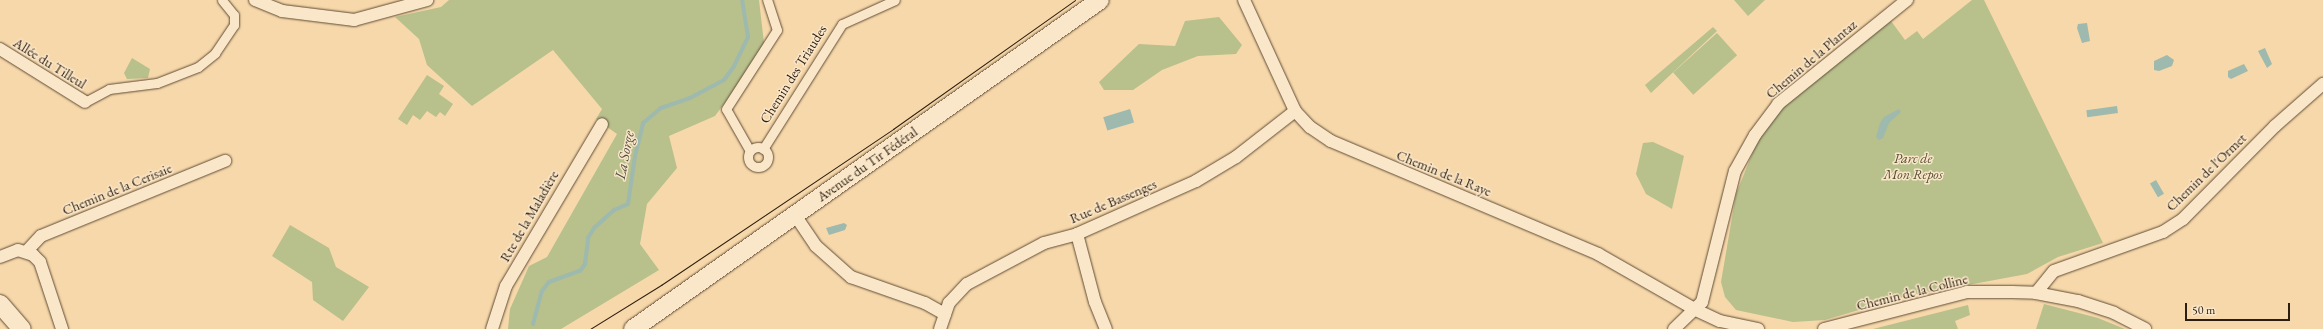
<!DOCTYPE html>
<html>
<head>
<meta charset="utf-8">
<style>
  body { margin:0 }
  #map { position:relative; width:2323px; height:329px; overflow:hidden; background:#f7d8aa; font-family:"EB Garamond",serif }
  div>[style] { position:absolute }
  .green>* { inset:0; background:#b8c08c; transform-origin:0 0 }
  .water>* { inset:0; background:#9eb9ae; transform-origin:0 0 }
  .stream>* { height:4px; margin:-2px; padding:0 2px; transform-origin:2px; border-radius:2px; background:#9eb9ae }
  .roads { filter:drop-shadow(0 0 1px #5f4c36) drop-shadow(0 0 1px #5f4c36) }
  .pedestrian>* { height:9px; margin:-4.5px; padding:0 4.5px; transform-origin:4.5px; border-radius:4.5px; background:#fae6c8 }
  .pedestrian>.ring { margin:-4.5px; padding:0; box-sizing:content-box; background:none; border:9px solid #fae6c8; border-radius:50% }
  .minor>* { height:12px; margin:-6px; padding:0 6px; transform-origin:6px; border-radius:6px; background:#fae6c8 }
  .secondary>* { height:18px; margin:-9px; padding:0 9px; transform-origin:9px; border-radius:9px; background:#fae6c8 }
  .tram>* { height:1px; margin:-0.5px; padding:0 0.5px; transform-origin:0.5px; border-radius:0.5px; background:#2c1e10 }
  span { translate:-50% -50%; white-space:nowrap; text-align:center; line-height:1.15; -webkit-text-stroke:3px #fae6c8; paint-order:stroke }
  .street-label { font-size:14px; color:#2c1e10 }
  .park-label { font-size:14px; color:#564f35; font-style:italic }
  .water-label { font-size:15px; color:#4e4c3f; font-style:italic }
  .scale { position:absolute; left:2185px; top:303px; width:105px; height:18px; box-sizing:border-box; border:2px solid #2c1e10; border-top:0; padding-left:5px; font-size:12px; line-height:14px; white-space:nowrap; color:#2c1e10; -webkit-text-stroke:3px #fae6c8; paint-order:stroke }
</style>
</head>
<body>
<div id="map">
  <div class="green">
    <i style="clip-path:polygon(449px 0,759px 0,764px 43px,731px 94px,715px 116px,669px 136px,677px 168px,647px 204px,640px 244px,659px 270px,561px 329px,508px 329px,510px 309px,529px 266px,547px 257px,617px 134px,596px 119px,602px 109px,553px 50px,472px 106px,427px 65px,419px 39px,395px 17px,441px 7px)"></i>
    <i style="clip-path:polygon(1734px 0,1765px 0,1748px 16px)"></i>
    <i style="clip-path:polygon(1972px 0,1984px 0,2103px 243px,2058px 257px,2027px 274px,1903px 297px,1825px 320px,1793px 322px,1736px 310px,1725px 297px,1721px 282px,1736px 194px,1759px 137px,1780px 109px,1891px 21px,1905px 40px,1917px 31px,1923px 39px)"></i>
    <i style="clip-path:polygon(1219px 17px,1242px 45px,1236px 54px,1198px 56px,1162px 70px,1133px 90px,1104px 90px,1099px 82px,1139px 44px,1175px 46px,1185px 21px)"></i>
    <i style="clip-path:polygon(1713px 27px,1717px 31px,1651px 93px,1645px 85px)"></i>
    <i style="left:1717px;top:33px;width:30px;height:59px;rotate:48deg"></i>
    <i style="clip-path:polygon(132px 58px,150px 69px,148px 78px,127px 79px,124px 73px)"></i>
    <i style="clip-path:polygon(427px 75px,444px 86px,439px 94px,453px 104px,445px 116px,440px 112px,436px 117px,427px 111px,420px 120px,413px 115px,407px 125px,398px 119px)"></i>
    <i style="clip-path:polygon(1653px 142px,1684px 156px,1672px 209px,1646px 194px,1636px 174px,1643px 143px)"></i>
    <i style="clip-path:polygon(290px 225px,329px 248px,336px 267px,369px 287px,343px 321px,313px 300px,312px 282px,272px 256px)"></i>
    <i style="clip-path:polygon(2044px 304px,2098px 318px,2125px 329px,2036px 329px)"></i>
    <i style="clip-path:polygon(1968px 305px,1970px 315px,1955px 321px,1958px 329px,1873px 329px)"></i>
  </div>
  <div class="water">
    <i style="clip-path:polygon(2087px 23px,2090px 41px,2082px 43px,2077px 28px,2078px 24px)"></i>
    <i style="clip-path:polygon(2265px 48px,2272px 64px,2267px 68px,2258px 51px)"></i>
    <i style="clip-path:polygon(2167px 55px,2174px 60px,2172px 66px,2159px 71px,2154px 70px,2154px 61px)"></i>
    <i style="clip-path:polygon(2244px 64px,2248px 71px,2231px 79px,2228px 77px,2228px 71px)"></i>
    <i style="left:2117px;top:106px;width:7px;height:31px;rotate:82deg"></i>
    <i style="left:1130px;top:109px;width:14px;height:28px;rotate:73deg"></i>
    <i style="clip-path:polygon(1899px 109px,1901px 112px,1889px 123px,1883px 138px,1879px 140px,1876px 137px,1880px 123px,1884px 117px)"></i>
    <i style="left:2156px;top:180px;width:16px;height:7px;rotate:60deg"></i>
    <i style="clip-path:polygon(844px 223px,847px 225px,845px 230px,829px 235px,826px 228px)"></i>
  </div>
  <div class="stream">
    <i style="left:533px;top:324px;width:34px;rotate:-75deg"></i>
    <i style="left:542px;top:291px;width:11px;rotate:-52deg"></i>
    <i style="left:549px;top:282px;width:33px;rotate:-20deg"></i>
    <i style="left:580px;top:271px;width:9px;rotate:-54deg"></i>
    <i style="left:585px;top:264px;width:26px;rotate:-83deg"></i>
    <i style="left:588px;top:238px;width:12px;rotate:-59deg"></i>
    <i style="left:594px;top:228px;width:27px;rotate:-42deg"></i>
    <i style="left:614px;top:210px;width:15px;rotate:-23deg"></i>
    <i style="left:628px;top:204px;width:49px;rotate:-81.7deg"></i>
    <i style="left:635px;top:156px;width:34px;rotate:-76deg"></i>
    <i style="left:643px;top:123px;width:23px;rotate:-40deg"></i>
    <i style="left:661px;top:108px;width:31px;rotate:-19deg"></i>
    <i style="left:690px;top:98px;width:38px;rotate:-28deg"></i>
    <i style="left:724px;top:80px;width:17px;rotate:-54deg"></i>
    <i style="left:734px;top:66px;width:32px;rotate:-64deg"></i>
    <i style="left:748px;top:37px;width:37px;rotate:-99deg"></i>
  </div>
  <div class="roads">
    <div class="pedestrian">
      <i style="left:85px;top:102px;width:27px;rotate:-28deg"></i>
      <i style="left:109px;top:89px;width:48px;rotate:-7.1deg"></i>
      <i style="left:157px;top:83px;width:44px;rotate:-21.3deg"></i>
      <i style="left:198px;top:67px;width:22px;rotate:-39deg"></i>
      <i style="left:215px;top:53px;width:34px;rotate:-56deg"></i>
      <i style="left:234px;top:25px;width:10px;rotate:-90deg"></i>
      <i style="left:234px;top:15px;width:19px;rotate:-129deg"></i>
      <i class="ring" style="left:748px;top:147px;width:11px;height:11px"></i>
      <i style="left:763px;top:149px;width:148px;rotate:-57.7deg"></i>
      <i style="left:842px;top:24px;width:58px;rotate:-24.4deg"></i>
      <i style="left:750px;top:151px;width:48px;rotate:-119.7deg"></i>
      <i style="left:726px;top:109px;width:94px;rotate:-57.2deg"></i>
      <i style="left:777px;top:30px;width:32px;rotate:-108deg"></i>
    </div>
    <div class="minor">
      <i style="left:255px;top:0;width:29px;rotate:22deg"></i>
      <i style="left:282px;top:11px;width:73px;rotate:7.1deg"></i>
      <i style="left:354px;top:20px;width:76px;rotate:-15.3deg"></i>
      <i style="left:1244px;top:0;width:122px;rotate:65.3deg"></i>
      <i style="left:1295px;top:111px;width:22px;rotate:47deg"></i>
      <i style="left:1310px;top:127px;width:25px;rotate:34deg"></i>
      <i style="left:1331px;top:141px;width:290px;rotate:22.9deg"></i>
      <i style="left:1598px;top:254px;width:113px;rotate:29.7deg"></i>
      <i style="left:1696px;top:310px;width:26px;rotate:25deg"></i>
      <i style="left:1720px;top:321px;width:39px;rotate:12deg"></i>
      <i style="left:0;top:49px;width:100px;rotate:31.9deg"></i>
      <i style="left:795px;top:215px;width:37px;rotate:56deg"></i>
      <i style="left:816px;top:246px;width:47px;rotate:41.5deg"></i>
      <i style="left:851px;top:277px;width:78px;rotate:19.4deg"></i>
      <i style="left:925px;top:303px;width:23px;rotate:29deg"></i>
      <i style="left:1077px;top:234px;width:70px;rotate:75.2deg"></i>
      <i style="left:1095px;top:302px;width:29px;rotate:68deg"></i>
      <i style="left:26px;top:252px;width:22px;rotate:-47deg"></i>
      <i style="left:41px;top:236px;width:199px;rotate:-22.2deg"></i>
      <i style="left:0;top:257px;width:19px;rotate:-21deg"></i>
      <i style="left:18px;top:250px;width:16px;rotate:18deg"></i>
      <i style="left:33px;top:255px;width:10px;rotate:45deg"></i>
      <i style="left:40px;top:262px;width:71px;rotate:71.8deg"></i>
      <i style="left:2036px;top:293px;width:28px;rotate:-51deg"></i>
      <i style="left:2054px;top:271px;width:116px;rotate:-19.7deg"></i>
      <i style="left:2163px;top:232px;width:24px;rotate:-33deg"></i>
      <i style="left:2183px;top:219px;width:131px;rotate:-45.3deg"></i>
      <i style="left:2275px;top:126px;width:64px;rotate:-41.2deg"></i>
      <i style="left:492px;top:329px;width:45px;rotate:-72deg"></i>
      <i style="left:506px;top:286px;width:188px;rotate:-59.3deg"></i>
      <i style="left:940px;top:329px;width:28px;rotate:-71deg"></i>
      <i style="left:949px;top:303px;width:26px;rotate:-47deg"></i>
      <i style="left:967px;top:284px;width:87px;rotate:-28deg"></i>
      <i style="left:1044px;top:243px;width:34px;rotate:-15deg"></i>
      <i style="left:1077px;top:234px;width:130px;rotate:-24deg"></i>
      <i style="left:1196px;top:181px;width:47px;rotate:-31deg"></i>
      <i style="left:1236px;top:157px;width:75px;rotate:-37.9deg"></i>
      <i style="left:1674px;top:329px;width:39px;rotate:-44deg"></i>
      <i style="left:1702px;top:302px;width:135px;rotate:-75.9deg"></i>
      <i style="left:1735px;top:171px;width:41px;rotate:-60.9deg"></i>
      <i style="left:1755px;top:135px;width:39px;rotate:-53deg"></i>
      <i style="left:1778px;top:104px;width:166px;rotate:-38.9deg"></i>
      <i style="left:1824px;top:329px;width:148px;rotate:-14.5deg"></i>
      <i style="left:1967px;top:292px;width:45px"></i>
      <i style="left:2012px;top:292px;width:24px;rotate:2deg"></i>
      <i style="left:2036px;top:293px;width:43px;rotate:10.8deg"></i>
      <i style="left:2078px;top:301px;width:38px;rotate:18deg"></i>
      <i style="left:2114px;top:313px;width:35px;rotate:27deg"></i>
    </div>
    <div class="secondary">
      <i style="left:0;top:304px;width:33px;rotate:49deg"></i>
      <i style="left:633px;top:329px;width:571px;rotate:-35.16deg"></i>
    </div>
  </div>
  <div class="tram">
    <i style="left:590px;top:329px;width:84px;rotate:-31.8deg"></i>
    <i style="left:661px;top:285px;width:280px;rotate:-33.9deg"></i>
    <i style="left:893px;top:129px;width:223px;rotate:-35.3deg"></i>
  </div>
  <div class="street-label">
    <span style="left:1811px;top:59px;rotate:-40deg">Chemin de la Plantaz</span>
    <span style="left:50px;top:63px;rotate:32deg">Allée du Tilleul</span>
    <span style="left:793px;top:74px;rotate:-58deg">Chemin des Triaudes</span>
    <span style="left:867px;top:164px;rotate:-35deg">Avenue du Tir Fédéral</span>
    <span style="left:2206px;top:172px;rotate:-44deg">Chemin de l'Ormet</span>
    <span style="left:1444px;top:173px;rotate:22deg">Chemin de la Raye</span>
    <span style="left:117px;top:189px;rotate:-22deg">Chemin de la Cerisaie</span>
    <span style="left:1113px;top:201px;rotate:-23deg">Rue de Bassenges</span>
    <span style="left:529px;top:216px;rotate:-60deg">Rte de la Maladière</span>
    <span style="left:1912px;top:292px;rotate:-14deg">Chemin de la Colline</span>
  </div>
  <div class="park-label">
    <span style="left:1913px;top:166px">Parc de<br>Mon Repos</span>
  </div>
  <div class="water-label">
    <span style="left:624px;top:155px;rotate:-79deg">La Sorge</span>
  </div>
  <div class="scale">50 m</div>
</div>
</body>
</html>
